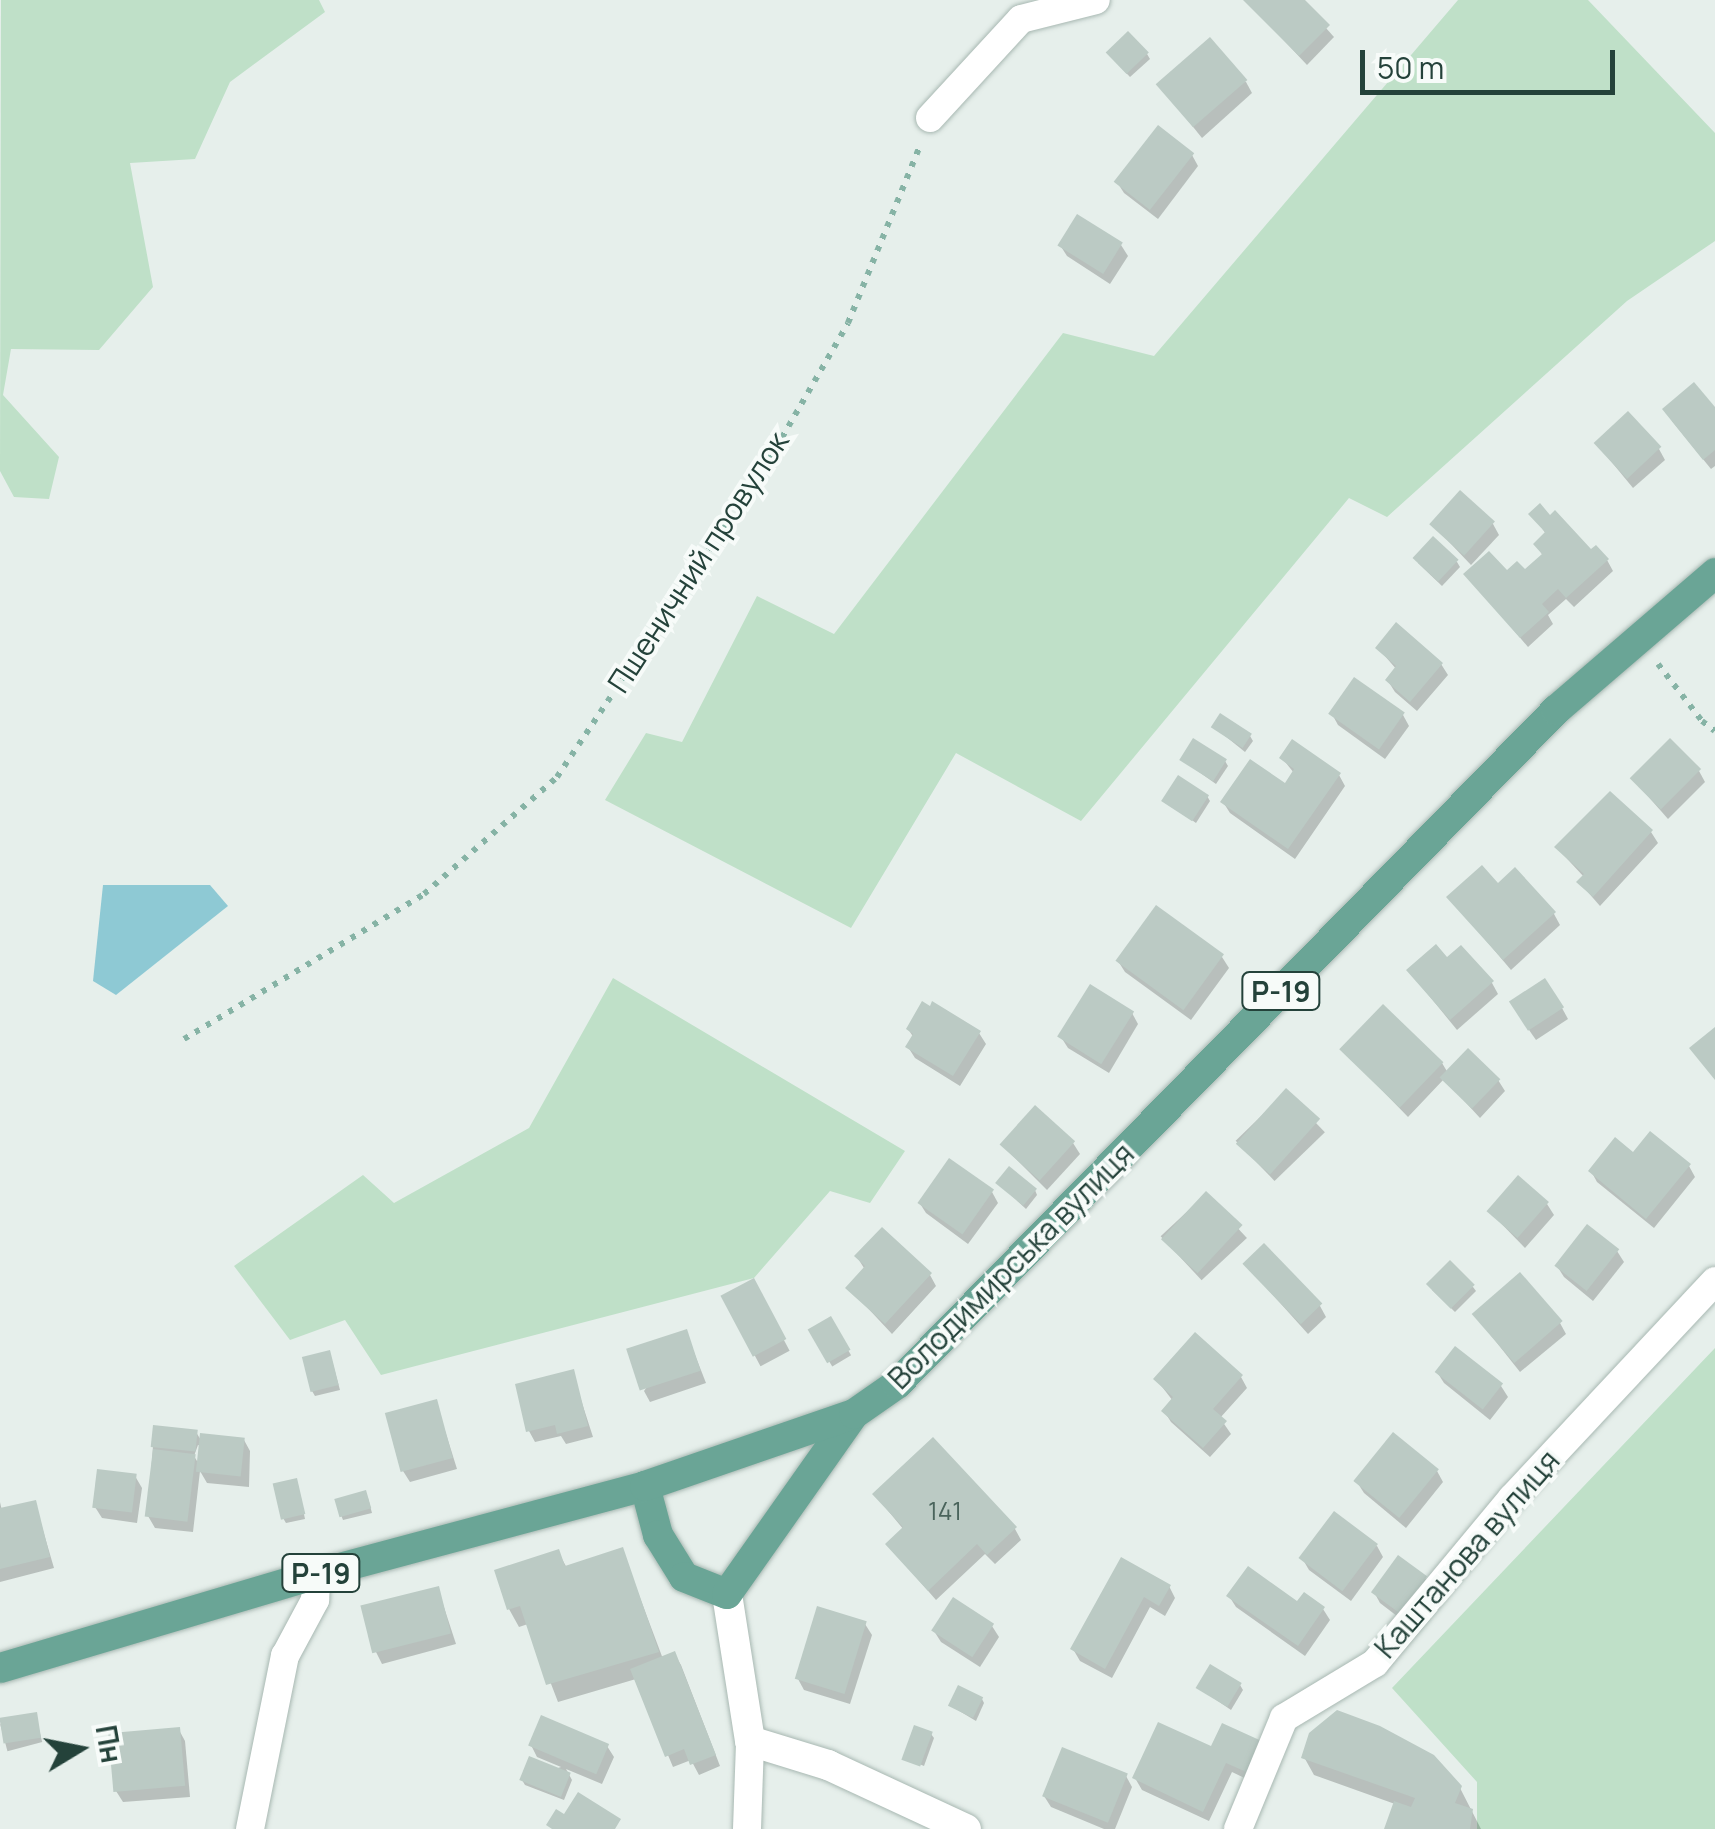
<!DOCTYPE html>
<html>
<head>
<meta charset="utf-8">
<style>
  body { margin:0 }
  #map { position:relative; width:1715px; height:1829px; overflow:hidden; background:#e6efeb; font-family:Manrope,sans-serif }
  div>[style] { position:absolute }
  .green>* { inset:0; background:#bfe0c8 }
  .water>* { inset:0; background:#8ec9d4 }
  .shadow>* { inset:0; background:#0003; transform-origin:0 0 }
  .building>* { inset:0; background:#bbcac4; transform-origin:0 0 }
  .path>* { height:6px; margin-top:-3px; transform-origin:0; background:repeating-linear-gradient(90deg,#86b3a5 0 5px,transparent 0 13px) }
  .roads { filter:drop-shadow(0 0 2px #a8b8b2) drop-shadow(0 0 2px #a8b8b2) }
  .street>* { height:28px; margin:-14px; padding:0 14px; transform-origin:14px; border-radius:14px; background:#fff }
  .secondary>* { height:30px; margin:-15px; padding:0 15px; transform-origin:15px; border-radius:15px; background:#fff }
  .primary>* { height:30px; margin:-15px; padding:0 15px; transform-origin:15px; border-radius:15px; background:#6aa596 }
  span { translate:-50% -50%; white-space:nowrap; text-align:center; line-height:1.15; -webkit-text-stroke:8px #f7fbf9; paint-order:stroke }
  .number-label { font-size:25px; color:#4a645c }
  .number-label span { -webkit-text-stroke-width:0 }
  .shield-label span { padding:2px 8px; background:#f7fbf9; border:2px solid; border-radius:8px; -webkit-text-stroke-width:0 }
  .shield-label { font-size:28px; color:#24423a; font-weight:700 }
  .street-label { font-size:30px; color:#24423a }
  .north { position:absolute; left:30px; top:1699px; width:100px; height:100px; -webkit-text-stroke:8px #f7fbf9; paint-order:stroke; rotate:80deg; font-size:28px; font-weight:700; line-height:40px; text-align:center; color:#24423a }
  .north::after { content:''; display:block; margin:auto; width:35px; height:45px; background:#24423a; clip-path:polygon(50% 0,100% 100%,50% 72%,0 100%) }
  .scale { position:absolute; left:1360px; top:50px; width:255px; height:45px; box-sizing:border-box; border:5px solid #24423a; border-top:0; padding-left:12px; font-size:30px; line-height:35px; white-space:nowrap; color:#24423a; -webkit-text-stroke:8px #f7fbf9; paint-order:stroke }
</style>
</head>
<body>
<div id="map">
  <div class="green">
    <i style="clip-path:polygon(1px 0,319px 0,325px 12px,230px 82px,195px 159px,130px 163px,153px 287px,99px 350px,11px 349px,3px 395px,59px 457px,49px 499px,14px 497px,0 471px)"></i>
    <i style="clip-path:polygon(1458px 0,1588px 0,1715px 133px,1715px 241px,1627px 301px,1387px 517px,1349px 498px,1081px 821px,956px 753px,851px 928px,605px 800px,646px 733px,682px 742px,757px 596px,834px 634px,1063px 333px,1154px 356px)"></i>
    <i style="clip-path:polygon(613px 978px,905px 1151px,870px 1203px,830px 1191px,754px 1278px,381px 1375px,345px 1320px,290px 1340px,234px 1266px,363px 1175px,394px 1203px,529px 1128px)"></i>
    <i style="clip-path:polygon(1715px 1348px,1715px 1829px,1477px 1829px,1477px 1782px,1392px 1688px)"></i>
  </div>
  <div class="water">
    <i style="clip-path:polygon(103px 885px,210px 885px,228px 906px,116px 995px,93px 981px)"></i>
  </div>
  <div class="shadow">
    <i style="clip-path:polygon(1246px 0,1301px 0,1334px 37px,1307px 65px)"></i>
    <i style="clip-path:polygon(1147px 54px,1150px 59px,1130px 77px,1111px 57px)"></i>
    <i style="clip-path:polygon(1246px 82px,1252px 93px,1202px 138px,1160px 86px)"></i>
    <i style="clip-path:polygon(1192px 155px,1198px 166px,1158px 219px,1124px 193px,1117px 182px)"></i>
    <i style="clip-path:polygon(1060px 245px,1121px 245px,1128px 256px,1110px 284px,1067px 256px)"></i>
    <i style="clip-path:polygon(1715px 411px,1715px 466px,1711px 469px,1672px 421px)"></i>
    <i style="clip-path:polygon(1596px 443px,1659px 449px,1665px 460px,1633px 488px)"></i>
    <i style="clip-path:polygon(1532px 514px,1607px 560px,1613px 571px,1574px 607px,1566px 599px,1548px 615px,1553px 624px,1528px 647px,1467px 575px,1525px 573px,1543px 556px,1536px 544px,1546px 534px)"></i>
    <i style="clip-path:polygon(1432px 524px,1493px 524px,1499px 535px,1471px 565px)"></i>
    <i style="clip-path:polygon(1457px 562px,1460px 567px,1442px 586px,1418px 563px)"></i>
    <i style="clip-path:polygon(1378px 648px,1441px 664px,1448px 675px,1417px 711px,1395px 692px,1388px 681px,1397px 670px)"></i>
    <i style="clip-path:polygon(1332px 714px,1403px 715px,1409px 726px,1385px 759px,1338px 725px)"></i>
    <i style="clip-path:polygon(1214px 727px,1250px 736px,1253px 741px,1245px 752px)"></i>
    <i style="clip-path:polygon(1282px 758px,1339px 775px,1345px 786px,1295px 859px,1230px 813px,1223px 802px,1285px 786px,1294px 773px)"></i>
    <i style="clip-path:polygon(1182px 760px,1225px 761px,1228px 766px,1216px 784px)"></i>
    <i style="clip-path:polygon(1699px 771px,1705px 782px,1668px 819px,1632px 778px)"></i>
    <i style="clip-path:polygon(1207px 796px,1210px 801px,1196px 823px,1165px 801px)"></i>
    <i style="clip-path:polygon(1651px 832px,1658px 843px,1600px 906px,1579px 882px,1584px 877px,1557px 848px)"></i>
    <i style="clip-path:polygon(1498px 887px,1554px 914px,1560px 925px,1511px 970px,1450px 898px)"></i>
    <i style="clip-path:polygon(1222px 957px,1229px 968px,1191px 1020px,1125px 972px,1118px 961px)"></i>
    <i style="clip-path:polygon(1447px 961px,1492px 983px,1498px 994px,1457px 1030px,1409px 971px)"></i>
    <i style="clip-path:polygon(1562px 1008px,1568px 1019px,1536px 1040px,1518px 1014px)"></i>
    <i style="clip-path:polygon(931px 1010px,979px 1033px,986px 1044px,960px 1086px,915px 1058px,908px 1047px,914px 1038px,908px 1029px)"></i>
    <i style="clip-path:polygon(1132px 1013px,1138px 1024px,1109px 1073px,1068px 1048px,1061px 1037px)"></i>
    <i style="clip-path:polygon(1343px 1050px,1442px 1063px,1448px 1073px,1498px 1080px,1505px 1091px,1480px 1118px,1444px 1079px,1408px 1117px)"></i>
    <i style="left:1286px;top:1092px;width:56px;height:70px;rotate:46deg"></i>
    <i style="clip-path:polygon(1073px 1143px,1080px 1154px,1047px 1190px,1002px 1145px)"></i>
    <i style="clip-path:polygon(1633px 1155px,1689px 1166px,1695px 1177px,1654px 1228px,1597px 1182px,1591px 1171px)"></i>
    <i style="clip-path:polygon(998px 1183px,1035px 1190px,1037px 1195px,1026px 1209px)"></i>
    <i style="clip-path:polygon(992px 1192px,998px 1203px,968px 1244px,926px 1213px,919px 1202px)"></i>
    <i style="left:1206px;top:1194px;width:60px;height:62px;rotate:47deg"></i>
    <i style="clip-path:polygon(1547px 1204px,1554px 1215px,1525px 1248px,1490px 1212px)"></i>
    <i style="clip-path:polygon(1617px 1251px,1624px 1262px,1593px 1301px,1564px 1277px,1557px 1266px)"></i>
    <i style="clip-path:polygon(857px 1257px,930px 1275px,936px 1286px,892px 1334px,849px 1288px,864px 1268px)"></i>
    <i style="clip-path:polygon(1245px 1264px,1320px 1306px,1326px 1317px,1308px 1334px)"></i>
    <i style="left:753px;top:1282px;width:78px;height:33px;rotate:62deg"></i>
    <i style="clip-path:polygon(1473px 1287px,1476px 1291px,1455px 1312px,1432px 1290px)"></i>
    <i style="clip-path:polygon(1474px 1314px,1560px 1323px,1566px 1334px,1520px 1372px)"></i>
    <i style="left:830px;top:1320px;width:41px;height:22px;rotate:59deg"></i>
    <i style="clip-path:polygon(686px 1332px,706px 1383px,650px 1402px,644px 1391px)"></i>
    <i style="clip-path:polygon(331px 1357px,340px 1390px,315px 1396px,312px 1391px)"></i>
    <i style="clip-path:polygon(572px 1372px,593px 1437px,566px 1444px,561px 1436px,535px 1442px,529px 1431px)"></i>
    <i style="clip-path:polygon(1437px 1372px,1501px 1386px,1508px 1397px,1490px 1420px,1444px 1383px)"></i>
    <i style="clip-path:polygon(1241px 1377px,1247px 1388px,1220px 1418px,1231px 1434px,1210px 1457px,1171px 1422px,1164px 1411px,1173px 1401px,1156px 1379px)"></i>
    <i style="clip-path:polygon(436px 1402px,457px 1469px,410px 1482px,403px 1471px)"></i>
    <i style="clip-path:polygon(evenodd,196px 1432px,202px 1442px,244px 1440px,250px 1451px,249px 1487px,207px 1483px,200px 1471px,193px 1532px,155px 1528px,148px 1516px,153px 1446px,196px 1432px,198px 1445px,202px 1446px,200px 1466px,194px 1456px,198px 1445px)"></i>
    <i style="clip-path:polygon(1437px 1471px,1443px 1482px,1406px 1528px,1364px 1493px,1357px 1482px)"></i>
    <i style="clip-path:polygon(135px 1476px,142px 1488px,137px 1523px,102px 1518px,95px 1507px)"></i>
    <i style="clip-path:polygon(298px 1486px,305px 1519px,286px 1523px,283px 1518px)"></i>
    <i style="clip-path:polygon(875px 1495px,1015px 1529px,1021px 1540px,995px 1564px,985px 1554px,936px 1600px,888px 1545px,904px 1530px)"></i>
    <i style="clip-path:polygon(368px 1498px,372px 1513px,343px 1520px,341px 1515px)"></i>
    <i style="clip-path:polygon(0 1502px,2px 1511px,35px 1503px,54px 1568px,0 1582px)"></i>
    <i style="clip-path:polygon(1377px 1546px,1383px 1557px,1351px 1601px,1309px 1570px,1302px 1558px)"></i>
    <i style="clip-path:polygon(622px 1550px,663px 1659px,674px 1654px,681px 1665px,720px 1766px,699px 1775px,691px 1760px,673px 1767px,636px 1679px,558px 1702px,528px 1624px,519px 1627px,509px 1609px,558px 1552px,567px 1568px)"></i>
    <i style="clip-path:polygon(1122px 1560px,1169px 1586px,1175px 1598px,1165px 1616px,1150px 1607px,1112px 1678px,1080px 1661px,1073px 1649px)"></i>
    <i style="clip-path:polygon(1425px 1578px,1431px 1589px,1406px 1623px,1380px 1603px,1374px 1592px)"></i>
    <i style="clip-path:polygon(438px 1589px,456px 1644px,382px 1664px,376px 1652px)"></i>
    <i style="clip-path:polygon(1229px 1596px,1323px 1609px,1330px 1620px,1305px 1656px,1236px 1607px)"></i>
    <i style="clip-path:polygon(865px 1624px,872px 1635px,850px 1704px,804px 1690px,798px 1679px)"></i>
    <i style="clip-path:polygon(992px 1626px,999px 1637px,980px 1667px,941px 1642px,934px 1631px)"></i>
    <i style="clip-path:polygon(1240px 1685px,1243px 1690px,1231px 1710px,1199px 1688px)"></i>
    <i style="clip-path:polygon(982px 1699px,984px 1703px,976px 1721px,951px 1706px)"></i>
    <i style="left:35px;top:1715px;width:28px;height:36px;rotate:75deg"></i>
    <i style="clip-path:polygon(1223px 1726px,1257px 1784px,1232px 1772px,1209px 1821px,1142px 1790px,1135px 1778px,1212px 1750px)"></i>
    <i style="clip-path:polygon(179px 1730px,185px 1741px,190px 1797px,123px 1802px,116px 1791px)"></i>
    <i style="clip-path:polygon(931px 1734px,934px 1738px,924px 1766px,905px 1758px)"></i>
    <i style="clip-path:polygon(531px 1745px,607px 1746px,614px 1757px,602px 1784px,566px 1769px,572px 1780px,564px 1800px,525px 1785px,522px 1780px,561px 1767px,537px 1757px)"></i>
    <i style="clip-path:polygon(1304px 1757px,1460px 1788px,1481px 1829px,1386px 1829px,1395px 1804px,1314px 1775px)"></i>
    <i style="clip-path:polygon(1126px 1776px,1132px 1787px,1115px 1829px,1104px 1829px,1051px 1807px,1044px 1796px)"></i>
  </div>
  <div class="building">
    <i style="clip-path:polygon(1243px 0,1305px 0,1330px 25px,1299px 56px)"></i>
    <i style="left:1128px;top:31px;width:30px;height:31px;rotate:46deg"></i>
    <i style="left:1210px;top:37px;width:57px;height:72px;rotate:49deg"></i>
    <i style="left:1158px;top:125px;width:46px;height:72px;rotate:38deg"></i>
    <i style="left:1077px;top:214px;width:54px;height:37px;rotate:32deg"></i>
    <i style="clip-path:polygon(1694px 382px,1715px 407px,1715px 450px,1703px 460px,1662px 409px)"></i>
    <i style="left:1628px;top:411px;width:49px;height:47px;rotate:47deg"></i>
    <i style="left:1460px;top:490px;width:47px;height:46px;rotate:42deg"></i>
    <i style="clip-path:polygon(1540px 503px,1550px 515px,1555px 510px,1591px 549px,1596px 545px,1609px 559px,1566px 598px,1558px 589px,1542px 604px,1549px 612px,1520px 638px,1463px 574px,1489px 551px,1507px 570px,1517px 561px,1525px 569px,1542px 554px,1533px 544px,1545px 532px,1528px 514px)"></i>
    <i style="left:1433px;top:536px;width:35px;height:30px;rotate:43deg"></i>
    <i style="clip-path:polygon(1396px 622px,1443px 663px,1410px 702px,1385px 680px,1396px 666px,1375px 648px)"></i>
    <i style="left:1354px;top:677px;width:62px;height:45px;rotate:35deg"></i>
    <i style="left:1220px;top:713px;width:38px;height:17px;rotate:33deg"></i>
    <i style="left:1193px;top:738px;width:40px;height:26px;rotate:32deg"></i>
    <i style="left:1670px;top:738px;width:44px;height:57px;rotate:45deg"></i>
    <i style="clip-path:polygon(1292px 739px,1341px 773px,1288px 849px,1220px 802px,1250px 759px,1285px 783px,1294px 769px,1279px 758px)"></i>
    <i style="left:1178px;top:775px;width:37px;height:31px;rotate:33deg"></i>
    <i style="clip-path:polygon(1610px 791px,1653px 830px,1593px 897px,1576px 882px,1584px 874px,1554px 847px)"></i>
    <i style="clip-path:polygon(1482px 865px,1498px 883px,1515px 867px,1556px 912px,1503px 960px,1446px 897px)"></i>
    <i style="left:1156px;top:905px;width:84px;height:69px;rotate:36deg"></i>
    <i style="clip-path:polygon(1436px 944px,1447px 957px,1461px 945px,1494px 981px,1450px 1020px,1406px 970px)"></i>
    <i style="left:1545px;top:978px;width:35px;height:43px;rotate:57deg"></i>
    <i style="left:1090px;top:984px;width:52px;height:62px;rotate:32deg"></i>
    <i style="clip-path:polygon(922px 1001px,930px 1006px,932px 1001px,981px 1031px,953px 1076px,905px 1047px,913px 1034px,906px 1029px)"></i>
    <i style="left:1383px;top:1004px;width:84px;height:63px;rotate:44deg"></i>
    <i style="clip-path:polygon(1715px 1027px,1715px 1080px,1689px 1048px)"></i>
    <i style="left:1468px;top:1048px;width:45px;height:41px;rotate:44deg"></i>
    <i style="left:1286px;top:1088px;width:46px;height:75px;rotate:42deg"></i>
    <i style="left:1035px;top:1105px;width:54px;height:53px;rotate:42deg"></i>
    <i style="clip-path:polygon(1650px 1131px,1691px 1164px,1646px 1219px,1588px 1171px,1615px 1137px,1633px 1152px)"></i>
    <i style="left:949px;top:1158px;width:55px;height:55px;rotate:35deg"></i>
    <i style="left:1009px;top:1166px;width:36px;height:22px;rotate:39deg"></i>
    <i style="left:1518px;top:1175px;width:41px;height:48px;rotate:41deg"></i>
    <i style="left:1206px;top:1191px;width:50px;height:66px;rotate:43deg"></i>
    <i style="left:1587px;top:1224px;width:41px;height:53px;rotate:38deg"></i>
    <i style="clip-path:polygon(882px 1227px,932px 1273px,885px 1324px,845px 1288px,865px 1266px,854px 1256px)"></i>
    <i style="left:1264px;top:1243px;width:84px;height:30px;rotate:46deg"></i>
    <i style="left:1450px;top:1260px;width:35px;height:34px;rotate:45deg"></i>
    <i style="left:1520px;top:1272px;width:65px;height:64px;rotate:49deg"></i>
    <i style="left:754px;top:1278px;width:69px;height:38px;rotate:62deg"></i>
    <i style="left:831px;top:1316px;width:39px;height:27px;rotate:60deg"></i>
    <i style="left:687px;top:1329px;width:44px;height:64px;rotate:72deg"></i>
    <i style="clip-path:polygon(1195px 1332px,1243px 1375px,1213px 1409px,1227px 1421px,1203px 1448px,1161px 1411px,1173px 1397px,1153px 1379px)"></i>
    <i style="left:1455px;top:1346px;width:61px;height:33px;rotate:38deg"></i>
    <i style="left:330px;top:1350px;width:36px;height:29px;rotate:76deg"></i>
    <i style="clip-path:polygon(574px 1369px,588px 1426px,557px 1434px,555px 1425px,526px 1432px,515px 1384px)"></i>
    <i style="left:437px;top:1399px;width:61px;height:54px;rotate:75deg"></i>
    <i style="left:153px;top:1425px;width:45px;height:22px;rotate:6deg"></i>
    <i style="left:1393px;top:1432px;width:59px;height:63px;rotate:39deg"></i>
    <i style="left:200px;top:1433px;width:45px;height:39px;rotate:6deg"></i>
    <i style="clip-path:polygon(933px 1437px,1017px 1527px,987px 1555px,977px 1544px,928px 1591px,885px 1544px,903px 1527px,872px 1494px)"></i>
    <i style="left:153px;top:1449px;width:43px;height:68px;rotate:7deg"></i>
    <i style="left:97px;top:1469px;width:40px;height:39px;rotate:7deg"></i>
    <i style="left:297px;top:1478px;width:37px;height:25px;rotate:77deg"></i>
    <i style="left:366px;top:1490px;width:19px;height:33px;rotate:74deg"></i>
    <i style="clip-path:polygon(36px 1500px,50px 1557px,0 1569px,0 1508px)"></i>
    <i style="left:1334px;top:1511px;width:55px;height:59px;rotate:37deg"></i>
    <i style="clip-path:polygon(623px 1547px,659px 1652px,546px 1685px,520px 1606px,507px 1610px,494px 1570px,559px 1549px,565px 1566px)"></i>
    <i style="left:1398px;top:1555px;width:36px;height:46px;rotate:36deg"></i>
    <i style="clip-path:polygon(1121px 1557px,1171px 1585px,1159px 1606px,1144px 1597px,1105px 1669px,1070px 1649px)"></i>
    <i style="clip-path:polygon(1248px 1566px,1297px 1601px,1304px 1592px,1325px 1607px,1298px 1646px,1226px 1596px)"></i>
    <i style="left:439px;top:1586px;width:49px;height:81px;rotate:76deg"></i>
    <i style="left:953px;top:1597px;width:49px;height:40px;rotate:33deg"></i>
    <i style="left:817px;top:1606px;width:52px;height:76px;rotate:17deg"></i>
    <i style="clip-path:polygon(675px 1651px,716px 1755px,690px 1765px,684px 1749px,665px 1757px,630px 1669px)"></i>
    <i style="left:1210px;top:1664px;width:37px;height:28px;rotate:31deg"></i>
    <i style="left:958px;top:1685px;width:28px;height:23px;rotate:26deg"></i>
    <i style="clip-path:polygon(1337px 1710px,1380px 1726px,1434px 1755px,1462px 1786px,1455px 1803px,1473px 1809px,1470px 1829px,1384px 1829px,1394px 1801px,1411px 1807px,1415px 1798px,1301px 1758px,1309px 1733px)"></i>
    <i style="left:37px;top:1712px;width:26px;height:38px;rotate:81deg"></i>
    <i style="left:541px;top:1715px;width:74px;height:33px;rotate:23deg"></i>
    <i style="clip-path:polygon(1158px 1722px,1211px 1746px,1222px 1723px,1266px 1743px,1251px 1774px,1226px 1763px,1203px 1812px,1132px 1778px)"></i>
    <i style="left:914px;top:1725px;width:20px;height:37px;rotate:20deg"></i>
    <i style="left:180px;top:1727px;width:59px;height:72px;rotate:85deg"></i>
    <i style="left:1062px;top:1747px;width:71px;height:53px;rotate:22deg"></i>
    <i style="left:529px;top:1756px;width:45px;height:26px;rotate:22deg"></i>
    <i style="clip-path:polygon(578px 1792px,621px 1819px,615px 1829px,552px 1829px,546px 1825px,556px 1809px,564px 1814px)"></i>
  </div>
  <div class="path">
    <i style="left:1658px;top:664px;width:72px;rotate:52.3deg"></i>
    <i style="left:1702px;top:721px;width:16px;rotate:38deg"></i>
    <i style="left:184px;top:1039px;width:280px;rotate:-31.1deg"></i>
    <i style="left:424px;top:894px;width:177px;rotate:-41.3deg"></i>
    <i style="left:557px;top:777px;width:381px;rotate:-56.2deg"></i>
    <i style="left:769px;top:460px;width:158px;rotate:-60deg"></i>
    <i style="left:848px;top:323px;width:194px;rotate:-67.9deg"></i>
  </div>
  <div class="roads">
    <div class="street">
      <i style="left:930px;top:118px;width:134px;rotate:-47.4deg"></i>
      <i style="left:1021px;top:19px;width:77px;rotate:-14.2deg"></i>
      <i style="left:250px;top:1829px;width:177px;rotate:-78.6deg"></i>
      <i style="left:285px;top:1656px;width:64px;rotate:-61.8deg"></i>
      <i style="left:315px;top:1600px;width:26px;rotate:-86deg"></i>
      <i style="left:747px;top:1829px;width:88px;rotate:-88deg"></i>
      <i style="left:1238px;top:1829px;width:120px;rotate:-67.5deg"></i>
      <i style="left:1284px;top:1718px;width:106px;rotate:-31.1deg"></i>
      <i style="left:1375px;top:1663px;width:214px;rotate:-50.3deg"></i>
      <i style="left:1512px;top:1498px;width:297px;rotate:-46.9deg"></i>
    </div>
    <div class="secondary">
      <i style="left:727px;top:1594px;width:149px;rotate:81.1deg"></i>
      <i style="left:750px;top:1741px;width:82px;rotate:17.1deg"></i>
      <i style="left:828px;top:1765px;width:152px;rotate:24.9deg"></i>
    </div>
    <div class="primary">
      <i style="left:645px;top:1486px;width:51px;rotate:75.1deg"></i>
      <i style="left:658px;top:1535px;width:49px;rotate:58.2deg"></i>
      <i style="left:684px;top:1577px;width:46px;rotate:21.6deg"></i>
      <i style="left:727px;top:1594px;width:220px;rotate:-54.8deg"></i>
      <i style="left:0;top:1668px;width:331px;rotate:-16.5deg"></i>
      <i style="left:317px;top:1574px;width:340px;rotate:-15deg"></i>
      <i style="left:645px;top:1486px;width:221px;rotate:-19deg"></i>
      <i style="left:854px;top:1414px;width:52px;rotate:-34.9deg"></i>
      <i style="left:897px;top:1384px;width:943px;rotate:-45.64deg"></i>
      <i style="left:1556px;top:710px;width:210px;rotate:-40.7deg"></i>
    </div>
  </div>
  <div class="number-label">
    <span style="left:945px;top:1511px">141</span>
  </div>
  <div class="shield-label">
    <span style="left:1281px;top:991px">Р-19</span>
    <span style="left:321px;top:1573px">Р-19</span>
  </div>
  <div class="street-label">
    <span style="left:698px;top:562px;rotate:-57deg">Пшеничний провулок</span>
    <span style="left:1011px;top:1266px;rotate:-45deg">Володимирська вулиця</span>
    <span style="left:1467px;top:1554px;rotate:-49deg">Каштанова вулиця</span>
  </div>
  <div class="north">Пн</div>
  <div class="scale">50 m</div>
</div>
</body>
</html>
